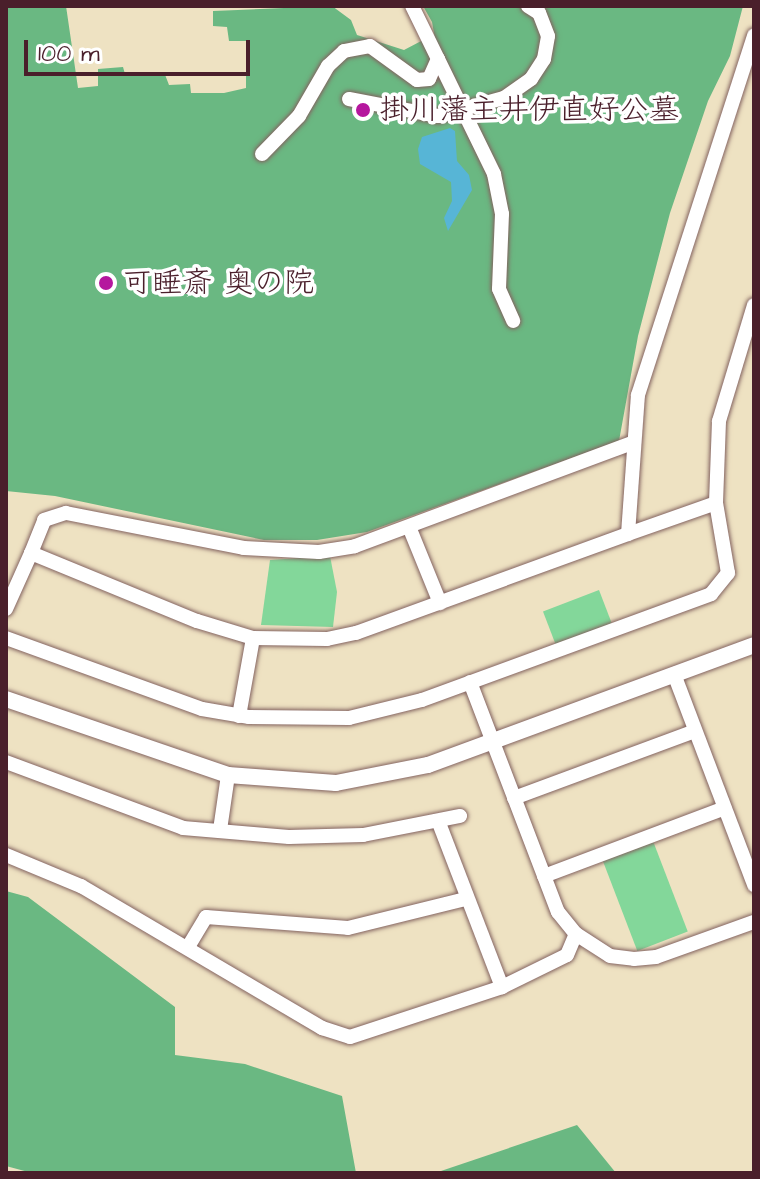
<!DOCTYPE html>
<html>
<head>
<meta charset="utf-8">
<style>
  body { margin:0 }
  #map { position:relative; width:760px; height:1179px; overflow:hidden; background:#eee2c2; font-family:"Architects Daughter","Klee One",sans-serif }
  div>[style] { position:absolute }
  .green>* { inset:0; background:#83d79a; transform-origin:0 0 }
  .forest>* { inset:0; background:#6ab882 }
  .water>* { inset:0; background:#57b5d6 }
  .roads { filter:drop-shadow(0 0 2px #836360) drop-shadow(0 0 2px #836360) }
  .minor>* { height:14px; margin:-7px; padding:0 7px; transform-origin:7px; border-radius:7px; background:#fff }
  .tertiary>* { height:16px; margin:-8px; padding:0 8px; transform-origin:8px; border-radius:8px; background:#fff }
  .dots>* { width:22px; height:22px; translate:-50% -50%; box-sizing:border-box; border:4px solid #fff; border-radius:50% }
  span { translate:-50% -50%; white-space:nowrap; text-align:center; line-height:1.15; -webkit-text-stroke:7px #fff; paint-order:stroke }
  .poi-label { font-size:30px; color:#4a1f2b }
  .left { translate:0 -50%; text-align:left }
  .frame { position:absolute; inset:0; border:8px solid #4a1f2b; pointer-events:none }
  .scale { position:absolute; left:24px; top:40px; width:226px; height:36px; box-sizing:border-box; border:4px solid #4a1f2b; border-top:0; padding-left:10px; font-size:24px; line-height:28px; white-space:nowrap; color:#4a1f2b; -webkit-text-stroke:6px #fff; paint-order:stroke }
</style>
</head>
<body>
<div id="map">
  <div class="green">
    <i style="clip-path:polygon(330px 556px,337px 592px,333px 627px,261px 625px,270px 560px)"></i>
    <i style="left:599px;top:590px;width:42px;height:60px;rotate:69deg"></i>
    <i style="left:653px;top:841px;width:97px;height:54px;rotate:69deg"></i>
  </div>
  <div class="forest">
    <i style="clip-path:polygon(6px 6px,66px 6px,78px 88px,98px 86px,98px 69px,123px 67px,125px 74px,164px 72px,169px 85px,190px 84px,191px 93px,224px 93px,246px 88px,246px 41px,229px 41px,227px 27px,213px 26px,213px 11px,332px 6px,351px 20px,357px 35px,404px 50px,425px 39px,438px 56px,432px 22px,423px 6px,743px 6px,730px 56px,708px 101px,670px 213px,638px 336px,619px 441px,367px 532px,317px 540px,264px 540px,55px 496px,6px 491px)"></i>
    <i style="clip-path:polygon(6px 891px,28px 897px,175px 1007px,175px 1055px,245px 1064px,342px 1096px,356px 1173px,32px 1173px,6px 1166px)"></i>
    <i style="clip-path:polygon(577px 1125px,616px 1173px,435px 1173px)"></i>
  </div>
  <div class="water">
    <i style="clip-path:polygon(450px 128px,455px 131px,457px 161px,469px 175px,472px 190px,448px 231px,444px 218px,452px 201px,451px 182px,420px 164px,418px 149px,422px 137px)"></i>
  </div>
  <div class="roads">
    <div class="minor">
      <i style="left:438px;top:59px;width:128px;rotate:64deg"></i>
      <i style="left:494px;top:174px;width:41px;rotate:78.7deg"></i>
      <i style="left:502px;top:214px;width:75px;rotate:92.3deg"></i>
      <i style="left:499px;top:289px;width:35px;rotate:66deg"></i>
      <i style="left:349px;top:99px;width:91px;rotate:10.8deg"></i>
      <i style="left:438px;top:116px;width:68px;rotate:-15.3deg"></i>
      <i style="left:504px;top:98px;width:33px;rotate:-35deg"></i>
      <i style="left:531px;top:79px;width:24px;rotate:-57deg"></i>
      <i style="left:544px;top:59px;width:23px;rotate:-80deg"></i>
      <i style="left:548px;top:36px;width:25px;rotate:-111deg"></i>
      <i style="left:539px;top:13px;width:13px;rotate:-148deg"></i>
      <i style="left:262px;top:154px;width:53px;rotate:-45.8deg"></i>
      <i style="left:299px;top:116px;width:58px;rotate:-59.9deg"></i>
      <i style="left:328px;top:66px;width:22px;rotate:-43deg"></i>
      <i style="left:344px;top:51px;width:26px;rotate:-11deg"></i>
      <i style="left:370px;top:46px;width:58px;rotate:35.9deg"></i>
      <i style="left:417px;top:80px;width:12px;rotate:-5deg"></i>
      <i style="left:429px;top:79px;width:22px;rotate:-66deg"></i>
      <i style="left:438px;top:59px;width:59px;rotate:-116.1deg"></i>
      <i style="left:410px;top:529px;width:80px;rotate:67.9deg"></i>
      <i style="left:628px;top:534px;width:93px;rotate:-19.4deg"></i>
      <i style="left:716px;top:503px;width:82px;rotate:-87.9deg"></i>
      <i style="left:719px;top:421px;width:121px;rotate:-73.2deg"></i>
      <i style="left:31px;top:553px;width:35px;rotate:-68deg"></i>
      <i style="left:44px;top:520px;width:23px;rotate:-18deg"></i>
      <i style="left:66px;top:513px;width:181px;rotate:11.1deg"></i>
      <i style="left:244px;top:548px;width:75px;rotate:3.1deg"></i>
      <i style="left:319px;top:552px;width:36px;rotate:-9deg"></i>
      <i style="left:355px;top:546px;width:296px;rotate:-20.4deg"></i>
      <i style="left:6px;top:609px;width:61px;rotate:-65.9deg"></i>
      <i style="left:31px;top:553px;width:179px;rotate:22.3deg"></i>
      <i style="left:197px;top:621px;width:59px;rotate:16.9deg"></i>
      <i style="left:253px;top:638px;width:74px;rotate:0.8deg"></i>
      <i style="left:327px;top:639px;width:30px;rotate:-12deg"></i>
      <i style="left:356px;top:633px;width:289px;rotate:-20deg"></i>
      <i style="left:628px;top:534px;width:139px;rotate:-85.9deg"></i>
      <i style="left:638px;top:395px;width:378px;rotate:-72.1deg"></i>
      <i style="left:6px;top:638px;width:208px;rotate:19.9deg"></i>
      <i style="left:202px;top:709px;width:48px;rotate:9.7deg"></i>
      <i style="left:249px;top:717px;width:100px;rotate:0.6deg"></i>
      <i style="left:349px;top:718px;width:75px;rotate:-13.9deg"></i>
      <i style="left:422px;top:700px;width:308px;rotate:-20.1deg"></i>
      <i style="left:711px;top:594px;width:27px;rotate:-51deg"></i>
      <i style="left:728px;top:573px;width:71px;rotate:-99.7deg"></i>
      <i style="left:674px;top:674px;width:226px;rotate:69.2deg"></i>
      <i style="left:470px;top:682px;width:246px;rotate:69.1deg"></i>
      <i style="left:558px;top:912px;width:28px;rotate:51deg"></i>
      <i style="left:576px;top:934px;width:40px;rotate:32.9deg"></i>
      <i style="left:610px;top:956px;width:24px;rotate:7deg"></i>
      <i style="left:634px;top:959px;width:22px;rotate:-5deg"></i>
      <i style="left:656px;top:957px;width:104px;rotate:-19.7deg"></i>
      <i style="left:239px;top:716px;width:79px;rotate:-79.8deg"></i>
      <i style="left:6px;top:762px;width:189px;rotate:20.4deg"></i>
      <i style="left:183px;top:828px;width:106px;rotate:4.9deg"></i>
      <i style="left:289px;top:837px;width:74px;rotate:-1.5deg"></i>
      <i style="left:363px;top:835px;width:99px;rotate:-11.1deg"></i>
      <i style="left:514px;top:798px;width:193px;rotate:-20.3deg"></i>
      <i style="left:439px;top:823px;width:176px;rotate:69deg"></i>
      <i style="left:220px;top:830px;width:56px;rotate:-81.7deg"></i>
      <i style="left:6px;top:855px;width:81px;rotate:22.5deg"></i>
      <i style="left:81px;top:886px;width:280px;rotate:30.5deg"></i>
      <i style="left:322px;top:1028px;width:29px;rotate:18deg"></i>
      <i style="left:350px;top:1037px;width:160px;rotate:-18.2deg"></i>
      <i style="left:502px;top:987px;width:72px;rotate:-26.2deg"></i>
      <i style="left:567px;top:955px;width:23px;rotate:-67deg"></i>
      <i style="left:544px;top:876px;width:193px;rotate:-20.6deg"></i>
      <i style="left:188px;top:947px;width:35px;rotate:-59deg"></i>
      <i style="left:206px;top:917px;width:142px;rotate:4.4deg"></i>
      <i style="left:348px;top:928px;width:121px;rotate:-13.9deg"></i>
    </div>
    <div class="tertiary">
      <i style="left:6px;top:699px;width:235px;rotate:18.9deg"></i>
      <i style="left:228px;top:775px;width:108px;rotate:4.2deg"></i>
      <i style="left:336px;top:783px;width:94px;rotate:-11.1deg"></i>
      <i style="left:428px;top:765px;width:347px;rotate:-20.2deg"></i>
    </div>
  </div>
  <div class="dots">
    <i style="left:363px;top:110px;background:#b5179e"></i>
    <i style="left:106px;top:283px;background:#b5179e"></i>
  </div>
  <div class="poi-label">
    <span class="left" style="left:379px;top:110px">掛川藩主井伊直好公墓</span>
    <span class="left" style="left:122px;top:283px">可睡斎 奥の院</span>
  </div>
  <div class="frame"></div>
  <div class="scale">100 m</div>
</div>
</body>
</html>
